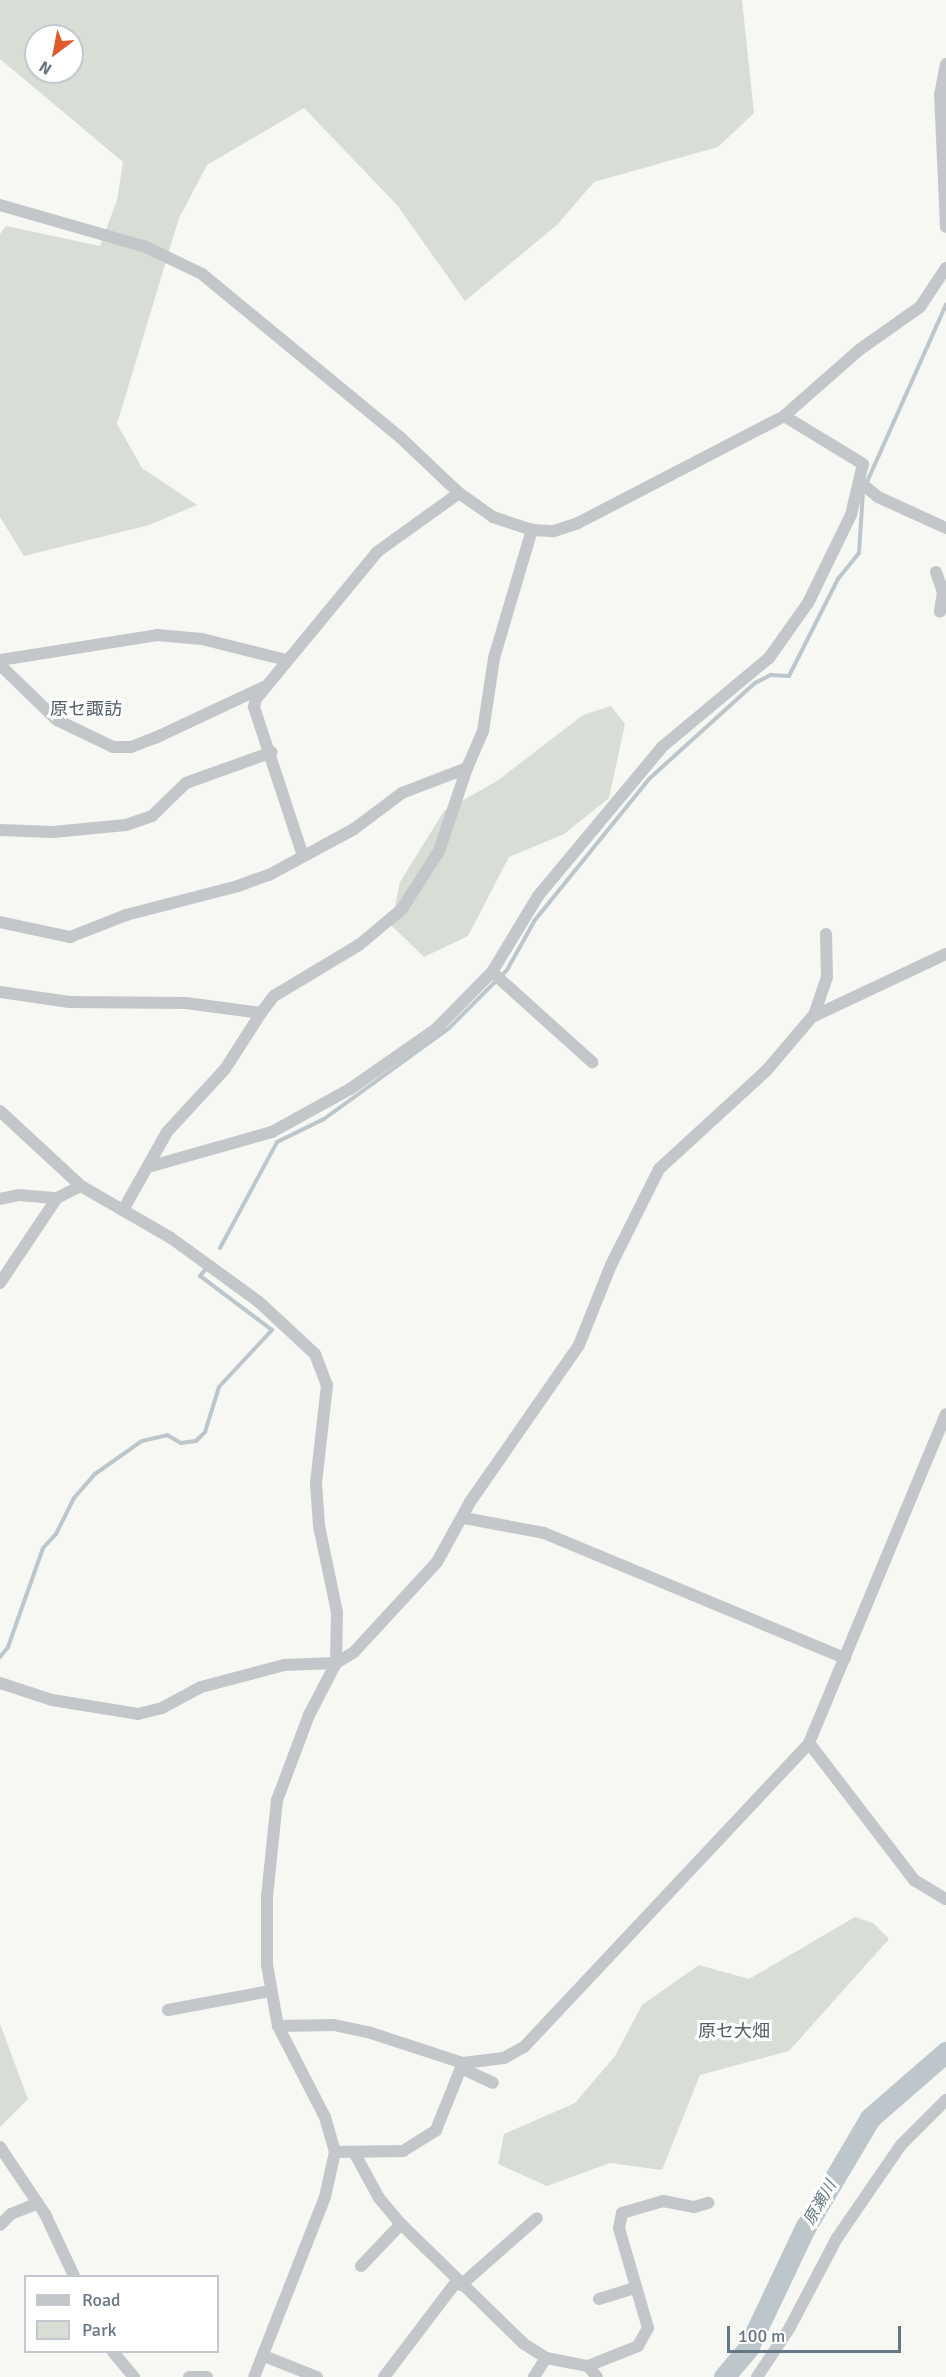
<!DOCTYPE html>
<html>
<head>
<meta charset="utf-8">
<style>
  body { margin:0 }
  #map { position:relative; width:946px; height:2377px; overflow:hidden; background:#f7f7f4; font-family:Signika,"Noto Sans JP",sans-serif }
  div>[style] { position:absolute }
  .green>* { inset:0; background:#d8ded5 }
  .stream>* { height:4px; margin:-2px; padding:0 2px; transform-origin:2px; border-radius:2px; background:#bcc6cb }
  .river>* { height:21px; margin:-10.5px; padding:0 10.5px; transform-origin:10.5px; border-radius:10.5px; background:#bcc6cb }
  .minor>* { height:12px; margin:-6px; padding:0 6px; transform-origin:6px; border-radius:6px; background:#c3c7ca }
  span { translate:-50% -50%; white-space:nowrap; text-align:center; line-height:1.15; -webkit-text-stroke:6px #fff; paint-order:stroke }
  .water-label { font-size:16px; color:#637780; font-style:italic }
  .quarter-label { font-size:18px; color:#54606a }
  .legend { position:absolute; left:24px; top:2275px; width:195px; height:78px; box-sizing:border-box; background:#fff; border:2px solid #c2c8ce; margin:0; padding:8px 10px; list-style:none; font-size:18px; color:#677685 }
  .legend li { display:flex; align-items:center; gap:12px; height:30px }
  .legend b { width:30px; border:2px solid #c2c8ce }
  .north { position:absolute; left:24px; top:24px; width:60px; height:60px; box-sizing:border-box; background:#fff; border:2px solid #c2c8ce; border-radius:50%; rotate:212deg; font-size:16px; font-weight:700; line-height:24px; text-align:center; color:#677685 }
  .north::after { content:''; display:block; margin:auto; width:21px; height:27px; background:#e05b2b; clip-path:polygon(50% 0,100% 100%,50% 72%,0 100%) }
  .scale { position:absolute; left:727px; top:2326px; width:174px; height:27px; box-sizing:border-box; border:3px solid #677685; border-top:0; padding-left:8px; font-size:18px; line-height:21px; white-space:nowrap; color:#677685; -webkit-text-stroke:4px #fff; paint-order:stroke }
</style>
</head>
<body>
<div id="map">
  <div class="green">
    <i style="clip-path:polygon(evenodd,0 0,742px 0,754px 113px,718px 147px,594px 182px,557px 225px,465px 301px,397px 205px,304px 108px,207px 165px,179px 218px,117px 424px,142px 468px,197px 505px,149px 525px,24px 556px,0 517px,0 234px,6px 226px,100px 246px,117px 200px,123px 162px,0 59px,0 0,36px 36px,72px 36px,72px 72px,36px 72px,36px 36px)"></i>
    <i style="clip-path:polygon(611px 706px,625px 724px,609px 798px,564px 834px,509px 857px,468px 936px,424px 957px,391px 925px,400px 882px,444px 811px,497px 781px,583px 715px)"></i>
    <i style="clip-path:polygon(855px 1917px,873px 1923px,889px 1939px,789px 2051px,700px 2075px,662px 2170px,610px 2163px,547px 2186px,498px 2164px,504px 2134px,575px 2103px,615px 2056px,642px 2005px,699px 1965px,749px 1979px)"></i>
    <i style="clip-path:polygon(0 2024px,28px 2099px,0 2127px)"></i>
  </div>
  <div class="stream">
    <i style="left:220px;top:1248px;width:120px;rotate:-61.7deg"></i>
    <i style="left:277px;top:1142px;width:52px;rotate:-26.1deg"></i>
    <i style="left:324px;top:1119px;width:153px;rotate:-36deg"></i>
    <i style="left:448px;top:1029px;width:83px;rotate:-45deg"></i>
    <i style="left:507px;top:970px;width:57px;rotate:-60.8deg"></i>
    <i style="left:535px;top:920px;width:181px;rotate:-51deg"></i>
    <i style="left:649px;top:779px;width:143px;rotate:-42.2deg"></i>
    <i style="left:755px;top:683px;width:18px;rotate:-27deg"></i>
    <i style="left:771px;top:675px;width:18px;rotate:3deg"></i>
    <i style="left:789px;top:676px;width:109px;rotate:-63.2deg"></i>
    <i style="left:838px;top:579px;width:33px;rotate:-51deg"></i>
    <i style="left:859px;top:553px;width:62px;rotate:-86.3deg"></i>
    <i style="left:863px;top:491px;width:204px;rotate:-66deg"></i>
    <i style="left:0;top:1657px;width:13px;rotate:-51deg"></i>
    <i style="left:8px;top:1647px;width:105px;rotate:-70.5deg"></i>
    <i style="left:43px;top:1548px;width:19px;rotate:-47deg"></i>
    <i style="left:56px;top:1534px;width:40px;rotate:-63.4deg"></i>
    <i style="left:74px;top:1498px;width:32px;rotate:-49deg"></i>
    <i style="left:95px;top:1474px;width:57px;rotate:-35.1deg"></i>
    <i style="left:142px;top:1441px;width:26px;rotate:-13deg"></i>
    <i style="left:167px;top:1435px;width:16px;rotate:30deg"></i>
    <i style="left:181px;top:1443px;width:15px;rotate:-8deg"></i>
    <i style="left:196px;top:1441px;width:13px;rotate:-45deg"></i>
    <i style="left:205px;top:1432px;width:47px;rotate:-72.7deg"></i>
    <i style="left:219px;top:1387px;width:78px;rotate:-47.1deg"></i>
    <i style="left:272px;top:1330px;width:90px;rotate:-143.1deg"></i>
    <i style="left:200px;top:1276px;width:8px;rotate:-50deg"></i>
  </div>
  <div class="river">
    <i style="left:724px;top:2377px;width:38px;rotate:-50deg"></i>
    <i style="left:748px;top:2348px;width:133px;rotate:-64.6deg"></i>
    <i style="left:805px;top:2228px;width:128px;rotate:-59.4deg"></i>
    <i style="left:870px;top:2118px;width:101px;rotate:-41deg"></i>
  </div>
  <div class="minor">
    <i style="left:946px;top:64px;width:31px;rotate:101deg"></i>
    <i style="left:940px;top:94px;width:133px;rotate:87.4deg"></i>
    <i style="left:0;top:205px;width:152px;rotate:16deg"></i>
    <i style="left:146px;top:247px;width:62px;rotate:25.7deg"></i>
    <i style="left:202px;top:274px;width:259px;rotate:39.5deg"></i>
    <i style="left:402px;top:439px;width:79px;rotate:43.5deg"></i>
    <i style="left:459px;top:493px;width:42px;rotate:35.2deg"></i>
    <i style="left:493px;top:517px;width:41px;rotate:18.4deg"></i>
    <i style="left:532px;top:530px;width:22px;rotate:3deg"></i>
    <i style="left:554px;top:531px;width:25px;rotate:-18deg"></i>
    <i style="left:578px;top:523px;width:232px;rotate:-27.4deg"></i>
    <i style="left:784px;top:416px;width:100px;rotate:-41.3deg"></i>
    <i style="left:859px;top:350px;width:75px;rotate:-35.2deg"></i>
    <i style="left:920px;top:307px;width:47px;rotate:-56.3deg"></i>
    <i style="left:859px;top:481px;width:25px;rotate:40deg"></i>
    <i style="left:878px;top:497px;width:75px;rotate:24.5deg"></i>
    <i style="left:936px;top:572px;width:21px;rotate:71deg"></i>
    <i style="left:943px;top:592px;width:20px;rotate:99deg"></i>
    <i style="left:0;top:660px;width:159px;rotate:-9deg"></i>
    <i style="left:157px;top:635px;width:45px;rotate:5.1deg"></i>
    <i style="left:202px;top:639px;width:87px;rotate:14deg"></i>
    <i style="left:0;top:665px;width:79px;rotate:44deg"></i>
    <i style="left:57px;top:720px;width:62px;rotate:25.7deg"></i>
    <i style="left:113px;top:747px;width:18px"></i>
    <i style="left:131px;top:747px;width:26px;rotate:-21deg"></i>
    <i style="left:155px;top:738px;width:120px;rotate:-25.1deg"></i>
    <i style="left:0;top:830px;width:53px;rotate:2.2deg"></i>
    <i style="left:53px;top:832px;width:73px;rotate:-5.5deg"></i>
    <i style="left:126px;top:825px;width:28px;rotate:-19deg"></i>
    <i style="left:152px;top:816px;width:47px;rotate:-44.1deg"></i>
    <i style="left:186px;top:783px;width:91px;rotate:-19.8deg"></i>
    <i style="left:302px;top:853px;width:154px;rotate:-108.2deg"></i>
    <i style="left:254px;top:707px;width:8px;rotate:-76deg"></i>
    <i style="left:256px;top:699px;width:190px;rotate:-50.5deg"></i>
    <i style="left:377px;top:552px;width:101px;rotate:-35.7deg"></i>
    <i style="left:0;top:922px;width:72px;rotate:12.1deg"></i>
    <i style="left:70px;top:937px;width:60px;rotate:-21.4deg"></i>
    <i style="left:126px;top:915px;width:116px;rotate:-14.5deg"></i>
    <i style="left:238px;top:886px;width:33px;rotate:-20deg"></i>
    <i style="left:269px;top:875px;width:97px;rotate:-28.4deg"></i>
    <i style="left:354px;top:829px;width:60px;rotate:-36.9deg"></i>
    <i style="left:402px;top:793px;width:70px;rotate:-21deg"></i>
    <i style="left:467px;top:768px;width:40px;rotate:-66.6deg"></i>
    <i style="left:483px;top:731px;width:74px;rotate:-81.4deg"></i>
    <i style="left:494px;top:658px;width:134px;rotate:-73.5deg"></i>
    <i style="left:492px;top:972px;width:135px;rotate:42deg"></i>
    <i style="left:0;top:992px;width:70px;rotate:8.2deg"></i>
    <i style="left:69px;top:1002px;width:117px;rotate:0.5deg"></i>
    <i style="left:186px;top:1003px;width:76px;rotate:7.6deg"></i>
    <i style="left:261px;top:1013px;width:67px;rotate:122.7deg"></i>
    <i style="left:225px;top:1069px;width:86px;rotate:132.6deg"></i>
    <i style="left:167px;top:1132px;width:90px;rotate:119.4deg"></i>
    <i style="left:261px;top:1013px;width:21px;rotate:-53deg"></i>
    <i style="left:274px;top:996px;width:99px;rotate:-31deg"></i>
    <i style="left:359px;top:945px;width:56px;rotate:-39.9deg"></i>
    <i style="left:402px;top:909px;width:69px;rotate:-57.5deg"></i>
    <i style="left:439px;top:851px;width:88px;rotate:-71.4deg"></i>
    <i style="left:814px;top:1015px;width:40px;rotate:-71.1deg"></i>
    <i style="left:827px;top:977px;width:43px;rotate:-91.3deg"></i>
    <i style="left:0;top:1111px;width:110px;rotate:42.8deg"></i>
    <i style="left:81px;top:1186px;width:104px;rotate:30deg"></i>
    <i style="left:171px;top:1238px;width:109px;rotate:36deg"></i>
    <i style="left:259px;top:1302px;width:76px;rotate:42.9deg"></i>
    <i style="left:315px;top:1354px;width:33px;rotate:69deg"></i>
    <i style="left:327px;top:1385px;width:99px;rotate:96.4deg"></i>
    <i style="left:316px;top:1483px;width:43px;rotate:86deg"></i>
    <i style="left:319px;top:1526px;width:88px;rotate:78.2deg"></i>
    <i style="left:337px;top:1612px;width:51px;rotate:91.1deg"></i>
    <i style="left:336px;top:1663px;width:59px;rotate:117.4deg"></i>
    <i style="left:309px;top:1715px;width:91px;rotate:110.6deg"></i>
    <i style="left:277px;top:1800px;width:97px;rotate:95.9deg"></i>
    <i style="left:267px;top:1896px;width:69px;rotate:90deg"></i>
    <i style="left:267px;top:1965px;width:62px;rotate:79.8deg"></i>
    <i style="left:278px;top:2026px;width:102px;rotate:62.7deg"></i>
    <i style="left:325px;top:2117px;width:36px;rotate:74deg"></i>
    <i style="left:335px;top:2152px;width:46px;rotate:102.5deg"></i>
    <i style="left:325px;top:2197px;width:193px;rotate:111.5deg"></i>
    <i style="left:148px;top:1167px;width:129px;rotate:-15.8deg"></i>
    <i style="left:272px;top:1132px;width:89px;rotate:-28.9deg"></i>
    <i style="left:350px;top:1089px;width:105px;rotate:-34.9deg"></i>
    <i style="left:436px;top:1029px;width:80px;rotate:-45.5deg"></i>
    <i style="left:492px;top:972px;width:89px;rotate:-58.8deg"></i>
    <i style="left:538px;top:896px;width:194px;rotate:-50.2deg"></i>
    <i style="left:662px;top:747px;width:139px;rotate:-39.8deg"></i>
    <i style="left:769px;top:658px;width:67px;rotate:-54.7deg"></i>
    <i style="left:808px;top:603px;width:98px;rotate:-64deg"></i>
    <i style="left:851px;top:515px;width:52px;rotate:-76.8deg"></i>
    <i style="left:863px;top:464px;width:92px;rotate:-148.7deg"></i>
    <i style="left:0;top:1199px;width:19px;rotate:-12deg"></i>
    <i style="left:19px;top:1195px;width:38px;rotate:5deg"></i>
    <i style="left:0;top:1283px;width:102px;rotate:-56.2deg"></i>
    <i style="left:57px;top:1198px;width:27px;rotate:-27deg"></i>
    <i style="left:464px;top:1518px;width:81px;rotate:10.6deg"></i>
    <i style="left:544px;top:1533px;width:326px;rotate:22.6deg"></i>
    <i style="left:0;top:1683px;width:55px;rotate:18.1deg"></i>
    <i style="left:52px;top:1700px;width:87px;rotate:9.2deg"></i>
    <i style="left:138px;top:1714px;width:25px;rotate:-14deg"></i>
    <i style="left:162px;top:1708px;width:44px;rotate:-28.3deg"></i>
    <i style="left:201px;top:1687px;width:86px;rotate:-14.8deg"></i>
    <i style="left:284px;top:1665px;width:52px;rotate:-2.2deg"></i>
    <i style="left:336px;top:1663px;width:21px;rotate:-31deg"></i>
    <i style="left:354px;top:1652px;width:122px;rotate:-47.3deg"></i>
    <i style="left:437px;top:1562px;width:68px;rotate:-61.2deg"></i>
    <i style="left:470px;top:1502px;width:191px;rotate:-55.2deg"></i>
    <i style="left:579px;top:1345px;width:86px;rotate:-68.2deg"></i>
    <i style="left:611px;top:1265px;width:107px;rotate:-63.4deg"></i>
    <i style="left:659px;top:1169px;width:145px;rotate:-42.5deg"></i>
    <i style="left:766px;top:1071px;width:71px;rotate:-49.6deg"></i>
    <i style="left:812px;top:1017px;width:148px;rotate:-25.2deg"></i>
    <i style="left:809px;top:1743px;width:173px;rotate:52.5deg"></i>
    <i style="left:914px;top:1880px;width:37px;rotate:31deg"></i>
    <i style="left:168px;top:2010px;width:104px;rotate:-10.6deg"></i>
    <i style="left:278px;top:2026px;width:56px;rotate:-1deg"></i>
    <i style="left:334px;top:2025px;width:38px;rotate:12deg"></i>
    <i style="left:371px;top:2033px;width:97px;rotate:18.1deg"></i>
    <i style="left:463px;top:2063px;width:41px;rotate:-7deg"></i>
    <i style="left:504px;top:2058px;width:23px;rotate:-29deg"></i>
    <i style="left:524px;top:2047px;width:417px;rotate:-46.8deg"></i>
    <i style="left:809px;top:1743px;width:356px;rotate:-67.4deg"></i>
    <i style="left:461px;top:2068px;width:35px;rotate:25deg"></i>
    <i style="left:0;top:2147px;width:81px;rotate:56.1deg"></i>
    <i style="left:45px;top:2214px;width:68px;rotate:64.9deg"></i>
    <i style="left:335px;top:2152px;width:68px;rotate:-0.8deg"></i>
    <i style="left:403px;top:2151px;width:39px;rotate:-32deg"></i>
    <i style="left:436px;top:2130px;width:72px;rotate:-68.1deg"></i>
    <i style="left:355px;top:2154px;width:50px;rotate:61.4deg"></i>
    <i style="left:379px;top:2198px;width:34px;rotate:50deg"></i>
    <i style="left:401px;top:2224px;width:172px;rotate:44.3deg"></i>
    <i style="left:524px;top:2344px;width:26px;rotate:32deg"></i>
    <i style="left:546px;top:2358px;width:43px;rotate:10.8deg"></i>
    <i style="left:588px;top:2366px;width:14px;rotate:51deg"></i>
    <i style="left:0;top:2225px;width:16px;rotate:-45deg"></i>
    <i style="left:11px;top:2214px;width:29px;rotate:-22deg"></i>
    <i style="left:361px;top:2266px;width:58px;rotate:-46.4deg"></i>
    <i style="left:461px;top:2285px;width:101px;rotate:-41.4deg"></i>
    <i style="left:599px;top:2299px;width:39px;rotate:-17deg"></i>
    <i style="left:113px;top:2352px;width:33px;rotate:50deg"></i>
    <i style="left:264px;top:2356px;width:57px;rotate:21.6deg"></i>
    <i style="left:588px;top:2366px;width:54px;rotate:-21.8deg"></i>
    <i style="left:638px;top:2346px;width:21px;rotate:-61deg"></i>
    <i style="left:648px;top:2328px;width:104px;rotate:-106.2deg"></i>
    <i style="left:619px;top:2228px;width:15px;rotate:-79deg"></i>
    <i style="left:622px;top:2213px;width:43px;rotate:-16.3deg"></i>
    <i style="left:663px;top:2201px;width:32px;rotate:11deg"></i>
    <i style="left:694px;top:2207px;width:15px;rotate:-16deg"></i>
    <i style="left:189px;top:2377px;width:18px"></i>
    <i style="left:384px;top:2377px;width:121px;rotate:-52.8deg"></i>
    <i style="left:534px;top:2377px;width:22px;rotate:-58deg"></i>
    <i style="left:757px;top:2377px;width:58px;rotate:-56.3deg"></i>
    <i style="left:789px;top:2329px;width:103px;rotate:-62.2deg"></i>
    <i style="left:837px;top:2238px;width:113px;rotate:-55.5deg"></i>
    <i style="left:901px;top:2145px;width:64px;rotate:-45deg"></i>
  </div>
  <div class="water-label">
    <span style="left:820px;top:2203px;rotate:-60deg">原瀬川</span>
  </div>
  <div class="quarter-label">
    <span style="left:86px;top:709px">原セ諏訪</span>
    <span style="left:734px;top:2031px">原セ大畑</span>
  </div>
  <ul class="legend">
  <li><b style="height:8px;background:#c3c7ca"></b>Road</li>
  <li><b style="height:16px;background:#d8ded5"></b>Park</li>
  </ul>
  <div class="north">N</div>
  <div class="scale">100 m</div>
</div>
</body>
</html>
